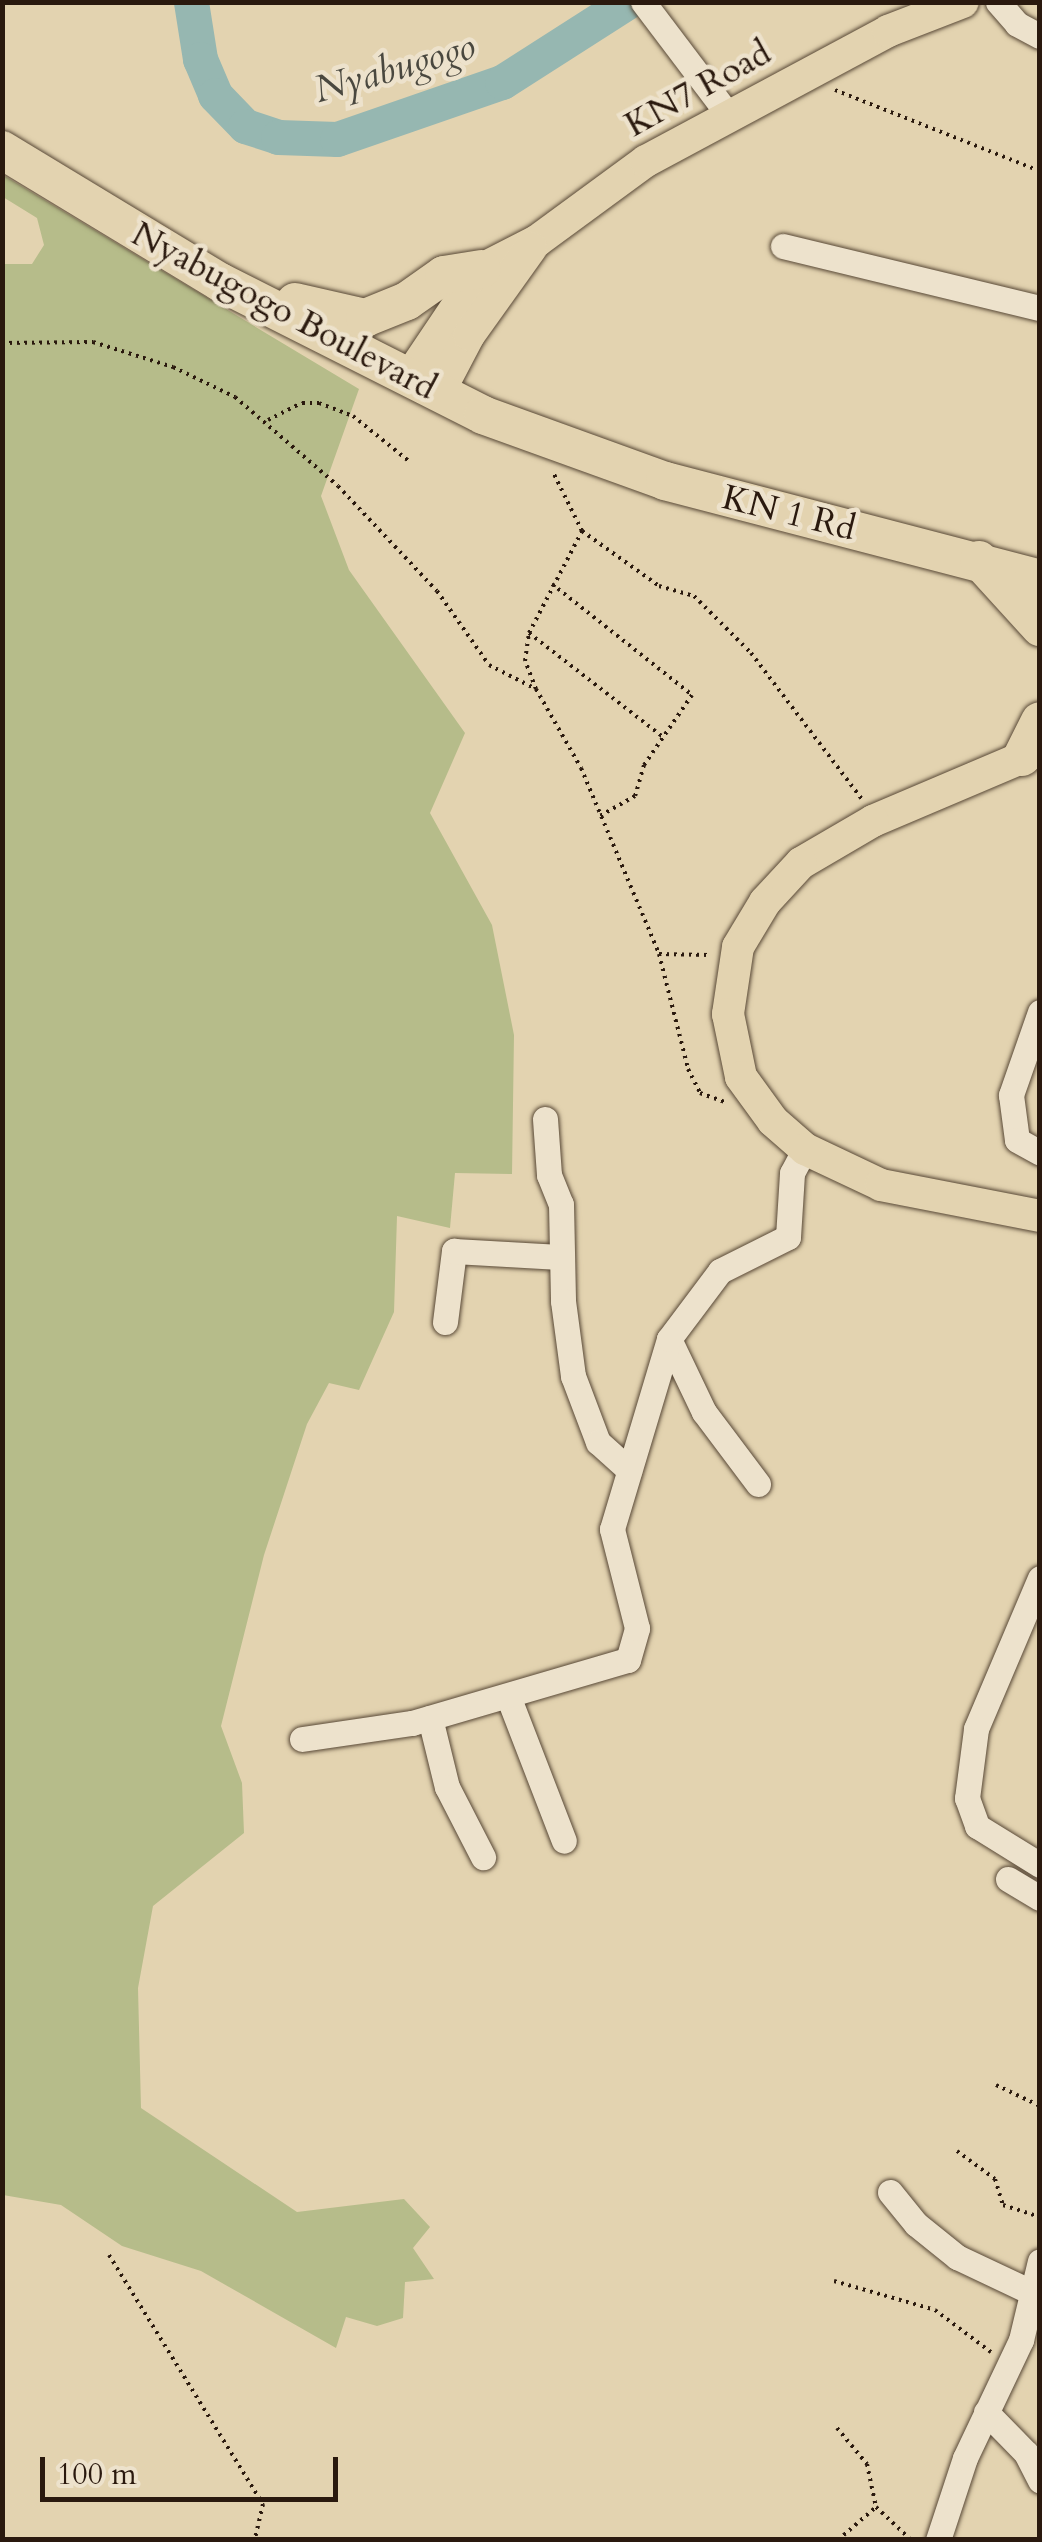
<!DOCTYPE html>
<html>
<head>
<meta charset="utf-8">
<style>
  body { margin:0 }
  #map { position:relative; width:1042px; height:2542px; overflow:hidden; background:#e3d3b0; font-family:Cardo,serif }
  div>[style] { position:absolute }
  .green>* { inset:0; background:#b6bc8a }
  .river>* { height:35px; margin:-17.5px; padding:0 17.5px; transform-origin:17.5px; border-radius:17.5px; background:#96b7b1 }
  .path>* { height:4px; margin-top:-2px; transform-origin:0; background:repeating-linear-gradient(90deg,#2a190e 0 2.5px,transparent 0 7.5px) }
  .roads { filter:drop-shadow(0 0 2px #584836) drop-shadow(0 0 2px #584836) }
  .minor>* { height:25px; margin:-12.5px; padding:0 12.5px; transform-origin:12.5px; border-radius:12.5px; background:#ede2cc }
  .major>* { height:32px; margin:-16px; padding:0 16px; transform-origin:16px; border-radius:16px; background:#e3d3b0 }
  .highway>* { height:38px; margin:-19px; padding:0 19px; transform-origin:19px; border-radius:19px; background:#e3d3b0 }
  span { translate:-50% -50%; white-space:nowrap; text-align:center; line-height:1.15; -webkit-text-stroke:9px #ede2cc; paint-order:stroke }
  .street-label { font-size:35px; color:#2a190e }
  .water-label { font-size:38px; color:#4a483f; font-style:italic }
  .frame { position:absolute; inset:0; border:5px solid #2a190e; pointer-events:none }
  .scale { position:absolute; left:40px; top:2457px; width:298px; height:45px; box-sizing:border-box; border:5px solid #2a190e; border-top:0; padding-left:12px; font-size:30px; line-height:35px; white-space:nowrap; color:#2a190e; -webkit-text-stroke:8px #ede2cc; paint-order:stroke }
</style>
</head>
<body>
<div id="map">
  <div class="green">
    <i style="clip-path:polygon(3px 175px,359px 389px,321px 496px,349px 570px,465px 733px,430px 813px,492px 925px,514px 1035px,512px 1174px,455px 1173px,450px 1228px,397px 1216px,394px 1312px,359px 1390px,329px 1383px,307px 1424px,264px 1555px,221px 1726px,242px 1783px,244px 1833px,153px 1906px,138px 1988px,141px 2108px,297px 2212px,404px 2199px,430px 2227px,413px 2248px,434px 2279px,405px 2282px,403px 2318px,377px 2326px,346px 2317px,336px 2348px,201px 2271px,122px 2246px,61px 2205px,3px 2195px,2px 264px,32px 264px,44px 245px,37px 218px,3px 197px)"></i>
  </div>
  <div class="river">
    <i style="left:191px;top:2px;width:58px;rotate:81deg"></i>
    <i style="left:200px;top:59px;width:39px;rotate:67deg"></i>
    <i style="left:215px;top:95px;width:43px;rotate:45.9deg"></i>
    <i style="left:245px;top:126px;width:35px;rotate:18deg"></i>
    <i style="left:278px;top:137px;width:59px;rotate:1.9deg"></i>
    <i style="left:337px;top:139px;width:175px;rotate:-19.1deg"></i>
    <i style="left:502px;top:82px;width:148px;rotate:-32.6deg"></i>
  </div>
  <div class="path">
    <i style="left:835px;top:90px;width:220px;rotate:21.6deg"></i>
    <i style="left:2px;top:343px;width:91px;rotate:-0.6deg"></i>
    <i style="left:93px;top:342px;width:84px;rotate:17.4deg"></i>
    <i style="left:173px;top:367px;width:69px;rotate:25.8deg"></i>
    <i style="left:235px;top:397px;width:136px;rotate:40.8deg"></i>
    <i style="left:338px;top:486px;width:144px;rotate:46.7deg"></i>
    <i style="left:437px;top:591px;width:90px;rotate:54.9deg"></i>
    <i style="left:489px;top:665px;width:53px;rotate:27.1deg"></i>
    <i style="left:536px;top:689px;width:91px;rotate:60.3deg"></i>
    <i style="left:581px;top:768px;width:202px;rotate:67.2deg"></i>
    <i style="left:659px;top:954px;width:119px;rotate:75.8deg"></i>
    <i style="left:688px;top:1069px;width:27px;rotate:63deg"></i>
    <i style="left:700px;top:1093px;width:29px;rotate:20deg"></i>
    <i style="left:268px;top:420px;width:38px;rotate:-27deg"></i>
    <i style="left:302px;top:403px;width:17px"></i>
    <i style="left:319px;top:403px;width:36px;rotate:21deg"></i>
    <i style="left:353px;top:416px;width:73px;rotate:38.9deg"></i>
    <i style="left:582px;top:531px;width:95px;rotate:35.5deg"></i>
    <i style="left:659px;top:586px;width:36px;rotate:16deg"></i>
    <i style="left:694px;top:596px;width:81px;rotate:45deg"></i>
    <i style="left:751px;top:653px;width:183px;rotate:52.8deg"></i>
    <i style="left:552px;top:584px;width:179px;rotate:38.4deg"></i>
    <i style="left:692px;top:695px;width:85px;rotate:124.4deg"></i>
    <i style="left:644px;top:765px;width:32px;rotate:106deg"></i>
    <i style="left:635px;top:796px;width:40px;rotate:150.3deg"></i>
    <i style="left:529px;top:633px;width:168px;rotate:37.8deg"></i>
    <i style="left:536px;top:689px;width:30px;rotate:-111deg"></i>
    <i style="left:525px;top:661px;width:28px;rotate:-82deg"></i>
    <i style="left:529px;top:633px;width:115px;rotate:-62.5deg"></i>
    <i style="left:582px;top:531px;width:66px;rotate:-116.2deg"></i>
    <i style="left:659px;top:954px;width:50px;rotate:1.1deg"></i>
    <i style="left:996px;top:2085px;width:49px;rotate:25.5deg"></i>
    <i style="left:957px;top:2151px;width:47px;rotate:36.4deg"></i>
    <i style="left:995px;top:2179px;width:27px;rotate:73deg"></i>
    <i style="left:1003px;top:2205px;width:39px;rotate:18deg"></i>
    <i style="left:109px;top:2255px;width:293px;rotate:58.3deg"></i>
    <i style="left:263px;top:2504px;width:37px;rotate:103deg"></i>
    <i style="left:834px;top:2281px;width:105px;rotate:16deg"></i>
    <i style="left:935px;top:2310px;width:70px;rotate:36.9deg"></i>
    <i style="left:837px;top:2428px;width:47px;rotate:50.2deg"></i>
    <i style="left:867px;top:2464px;width:44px;rotate:78.2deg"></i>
    <i style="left:876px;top:2507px;width:48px;rotate:43.3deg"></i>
    <i style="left:838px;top:2540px;width:50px;rotate:-41deg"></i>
  </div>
  <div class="roads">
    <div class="minor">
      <i style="left:643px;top:2px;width:144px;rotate:52.9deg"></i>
      <i style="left:998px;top:2px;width:29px;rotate:49deg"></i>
      <i style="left:1017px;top:24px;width:26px;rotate:28deg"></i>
      <i style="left:783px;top:246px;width:264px;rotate:13.6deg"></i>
      <i style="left:1040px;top:1012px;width:88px;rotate:109.3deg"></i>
      <i style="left:1011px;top:1095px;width:45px;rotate:82.4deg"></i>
      <i style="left:1017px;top:1140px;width:26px;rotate:29deg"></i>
      <i style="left:545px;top:1119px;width:56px;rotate:85.9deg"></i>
      <i style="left:549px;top:1175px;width:31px;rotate:68deg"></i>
      <i style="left:561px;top:1204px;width:97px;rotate:88.8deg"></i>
      <i style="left:563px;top:1301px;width:76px;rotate:82.4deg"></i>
      <i style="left:573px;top:1376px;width:71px;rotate:69.3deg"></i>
      <i style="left:598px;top:1442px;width:42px;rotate:42.1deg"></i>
      <i style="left:445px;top:1322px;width:72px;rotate:-82.8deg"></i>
      <i style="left:454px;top:1251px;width:106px;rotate:3.2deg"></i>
      <i style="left:669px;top:1339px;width:81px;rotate:64.4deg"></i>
      <i style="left:704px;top:1412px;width:90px;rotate:53.1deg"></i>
      <i style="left:1040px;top:1578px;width:164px;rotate:113deg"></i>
      <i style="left:976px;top:1729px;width:70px;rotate:97.4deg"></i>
      <i style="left:967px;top:1798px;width:30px;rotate:70deg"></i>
      <i style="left:977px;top:1826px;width:74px;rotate:31.8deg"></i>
      <i style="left:508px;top:1696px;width:155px;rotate:68.9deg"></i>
      <i style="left:430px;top:1718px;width:71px;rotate:76.2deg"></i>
      <i style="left:447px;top:1787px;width:79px;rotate:62.8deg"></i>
      <i style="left:302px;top:1739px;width:111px;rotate:-8.3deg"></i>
      <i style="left:412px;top:1723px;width:225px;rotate:-16.3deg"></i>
      <i style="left:628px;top:1660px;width:33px;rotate:-74deg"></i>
      <i style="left:637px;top:1628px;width:102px;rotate:-104.2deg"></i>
      <i style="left:612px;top:1529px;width:198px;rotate:-73.3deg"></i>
      <i style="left:669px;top:1339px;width:85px;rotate:-53.1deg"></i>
      <i style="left:720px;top:1271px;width:76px;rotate:-26.6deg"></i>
      <i style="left:788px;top:1237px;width:64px;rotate:-86.4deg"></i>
      <i style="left:792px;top:1173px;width:27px;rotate:-62deg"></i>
      <i style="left:1008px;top:1879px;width:37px;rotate:31deg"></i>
      <i style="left:890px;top:2192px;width:41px;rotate:50.9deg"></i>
      <i style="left:916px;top:2224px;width:53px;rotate:38.8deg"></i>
      <i style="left:957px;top:2257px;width:84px;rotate:25.3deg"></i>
      <i style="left:986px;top:2412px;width:57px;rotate:45.7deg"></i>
      <i style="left:1026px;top:2453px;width:31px;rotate:63deg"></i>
      <i style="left:938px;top:2540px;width:86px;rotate:-71.8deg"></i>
      <i style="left:965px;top:2458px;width:131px;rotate:-64.6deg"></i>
      <i style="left:1021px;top:2340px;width:81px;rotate:-76.5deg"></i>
    </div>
    <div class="major">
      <i style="left:408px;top:379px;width:133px;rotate:-56.1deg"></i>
      <i style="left:482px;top:269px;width:62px;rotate:-27deg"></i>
      <i style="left:537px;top:241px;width:135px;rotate:-36.3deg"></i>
      <i style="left:646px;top:161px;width:275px;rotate:-28.2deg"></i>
      <i style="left:888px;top:31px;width:80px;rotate:-21.1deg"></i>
      <i style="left:438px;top:394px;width:67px;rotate:-62.3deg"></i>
      <i style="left:469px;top:335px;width:107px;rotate:-54.5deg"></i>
      <i style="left:1040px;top:750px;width:181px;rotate:157deg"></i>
      <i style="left:873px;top:821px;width:83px;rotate:149.7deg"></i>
      <i style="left:801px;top:863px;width:53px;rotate:132.7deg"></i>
      <i style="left:765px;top:902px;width:52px;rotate:121deg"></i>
      <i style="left:738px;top:947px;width:68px;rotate:98.5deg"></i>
      <i style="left:728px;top:1014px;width:64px;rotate:78.3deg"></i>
      <i style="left:741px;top:1077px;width:54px;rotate:54deg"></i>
      <i style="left:773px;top:1121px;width:43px;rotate:41.2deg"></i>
      <i style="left:805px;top:1149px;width:84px;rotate:25.3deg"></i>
      <i style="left:881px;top:1185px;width:162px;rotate:11deg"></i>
    </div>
    <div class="highway">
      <i style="left:2px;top:150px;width:255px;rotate:31.2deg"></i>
      <i style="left:220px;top:282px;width:295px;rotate:26.8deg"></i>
      <i style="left:483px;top:415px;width:194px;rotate:19.9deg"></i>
      <i style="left:665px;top:481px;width:388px;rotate:14.6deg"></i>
      <i style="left:295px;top:302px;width:72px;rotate:12.9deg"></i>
      <i style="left:365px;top:318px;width:45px;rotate:-22deg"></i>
      <i style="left:407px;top:301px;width:45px;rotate:-35.1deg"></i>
      <i style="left:444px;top:275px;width:38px;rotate:-9deg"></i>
      <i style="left:979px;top:560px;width:91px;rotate:47.7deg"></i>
      <i style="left:1022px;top:757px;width:40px;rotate:-63.4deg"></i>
    </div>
  </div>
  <div class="street-label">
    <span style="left:698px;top:89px;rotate:-29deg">KN7 Road</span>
    <span style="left:284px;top:311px;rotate:28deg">Nyabugogo Boulevard</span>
    <span style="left:789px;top:513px;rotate:14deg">KN 1 Rd</span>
  </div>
  <div class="water-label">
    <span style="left:395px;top:69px;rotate:-16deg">Nyabugogo</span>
  </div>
  <div class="frame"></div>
  <div class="scale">100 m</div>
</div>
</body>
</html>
